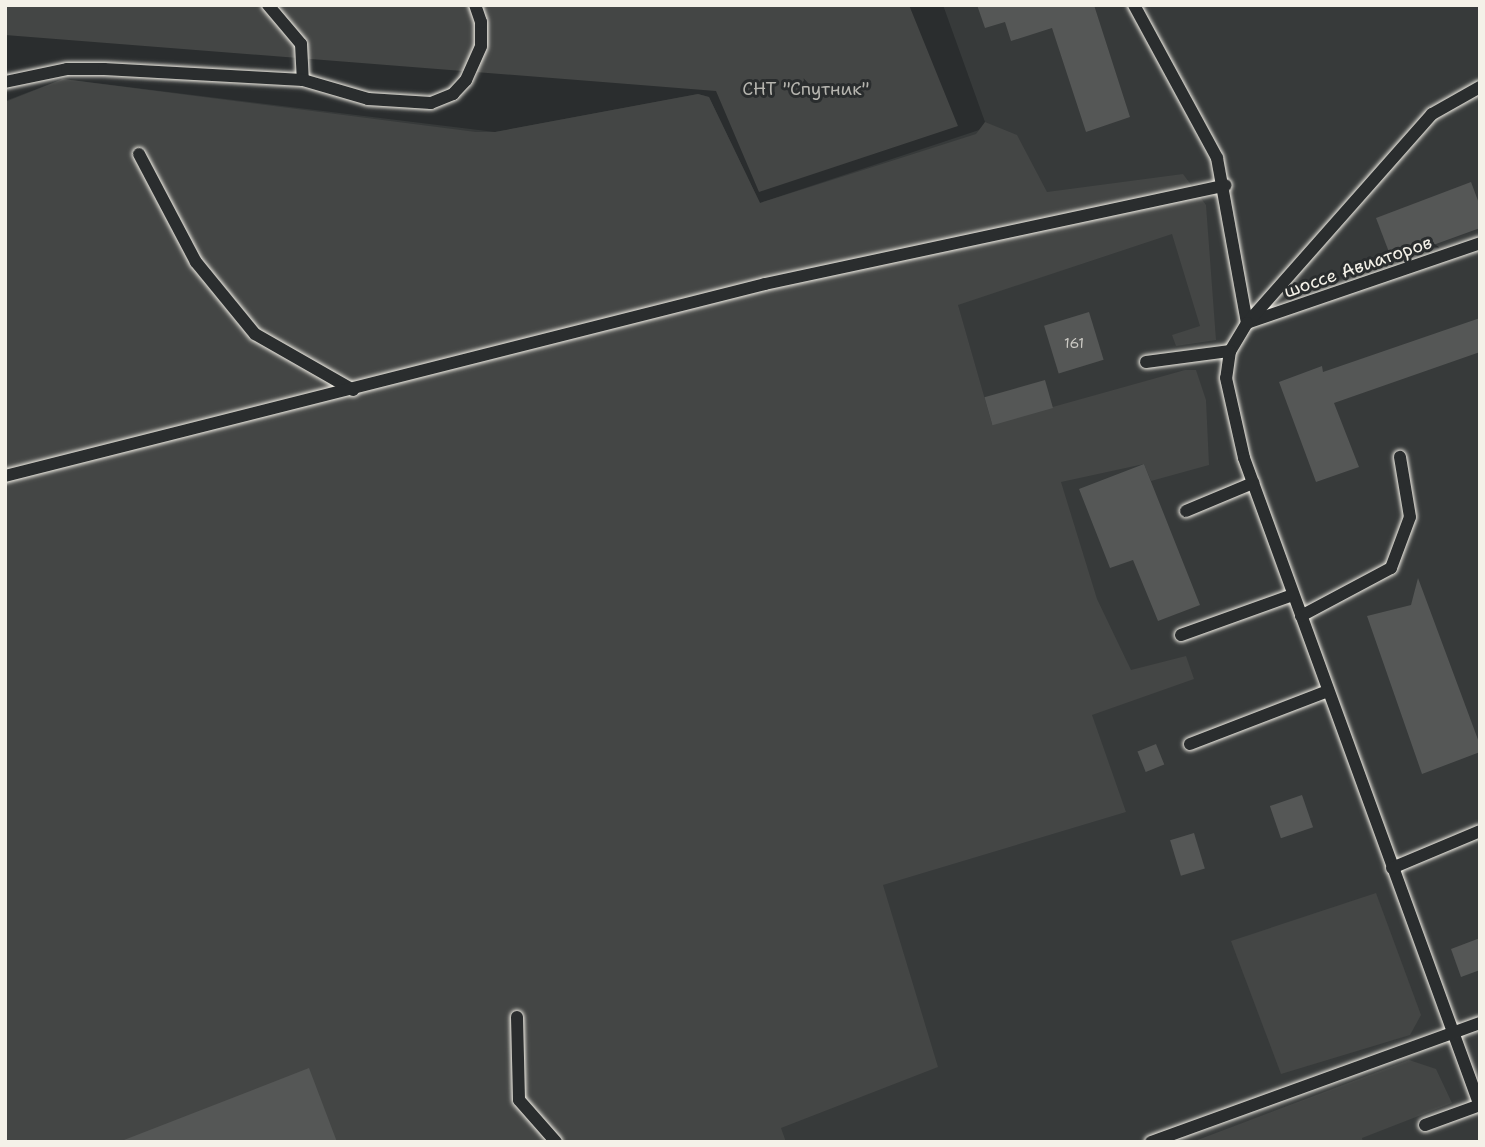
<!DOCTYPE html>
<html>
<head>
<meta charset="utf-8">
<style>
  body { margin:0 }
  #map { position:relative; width:1485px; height:1147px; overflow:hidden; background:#2a2d2e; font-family:"Shantell Sans",sans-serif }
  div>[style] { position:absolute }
  .built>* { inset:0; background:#373a3a }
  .green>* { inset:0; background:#444645 }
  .building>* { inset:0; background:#555756; transform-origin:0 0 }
  .roads { filter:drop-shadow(0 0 2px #f4f1e8) drop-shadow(0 0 2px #f4f1e8) }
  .lane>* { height:12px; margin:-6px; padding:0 6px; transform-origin:6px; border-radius:6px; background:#2a2d2e }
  span { translate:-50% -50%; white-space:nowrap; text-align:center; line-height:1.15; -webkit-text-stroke:6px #2a2d2e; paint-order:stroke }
  .number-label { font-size:14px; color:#cccac4 }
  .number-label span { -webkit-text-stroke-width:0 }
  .park-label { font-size:18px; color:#b6b5af }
  .street-label { font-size:18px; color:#f4f1e8 }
  .frame { position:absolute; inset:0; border:7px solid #f4f1e8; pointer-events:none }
</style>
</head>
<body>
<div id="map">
  <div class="built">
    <i style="clip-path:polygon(943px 5px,1480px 5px,1480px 1142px,5px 1142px,5px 101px,63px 79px,495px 132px,698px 94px,709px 97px,760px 203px,982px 129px,985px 122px)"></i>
  </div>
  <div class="green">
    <i style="clip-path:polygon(5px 5px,909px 5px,958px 126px,759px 192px,716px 91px,5px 35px)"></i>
    <i style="clip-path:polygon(63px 79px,476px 132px,495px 132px,698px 94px,709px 97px,760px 203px,976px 134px,985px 122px,1017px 135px,1047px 192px,1183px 174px,1206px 205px,1216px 340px,1176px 346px,1172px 335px,1200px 326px,1172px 234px,958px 305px,992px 424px,1185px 370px,1196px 370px,1206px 400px,1209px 465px,1151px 481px,1144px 464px,1061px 482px,1097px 599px,1131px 670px,1186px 656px,1194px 679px,1092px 715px,1126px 812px,883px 885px,938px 1067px,781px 1128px,786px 1142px,5px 1142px,5px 102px)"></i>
    <i style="clip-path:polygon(1376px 893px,1421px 1015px,1410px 1035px,1281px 1074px,1231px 941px)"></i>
    <i style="clip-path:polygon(1409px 1060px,1436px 1069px,1452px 1103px,1362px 1138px,1363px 1142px,1192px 1142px)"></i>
  </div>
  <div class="building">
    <i style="clip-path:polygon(977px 5px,1094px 5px,1130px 117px,1086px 132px,1052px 28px,1011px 41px,1005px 22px,985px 28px)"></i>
    <i style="clip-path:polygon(1471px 182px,1480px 206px,1480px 228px,1392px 260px,1376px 218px)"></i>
    <i style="left:1089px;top:312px;width:50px;height:47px;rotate:73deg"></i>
    <i style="clip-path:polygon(1480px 318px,1480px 352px,1334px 403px,1359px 467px,1316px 482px,1279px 382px,1322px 366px,1323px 372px)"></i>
    <i style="left:1045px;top:380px;width:29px;height:63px;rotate:74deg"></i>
    <i style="clip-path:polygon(1144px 464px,1200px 605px,1158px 621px,1133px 560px,1110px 568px,1079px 489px)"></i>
    <i style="clip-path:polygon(1418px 578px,1480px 745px,1480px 752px,1422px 774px,1367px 616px,1411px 605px)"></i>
    <i style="left:1156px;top:744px;width:22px;height:20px;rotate:68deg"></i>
    <i style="left:1302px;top:795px;width:34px;height:34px;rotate:71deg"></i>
    <i style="left:1194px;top:833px;width:37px;height:25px;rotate:73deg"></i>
    <i style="clip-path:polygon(1480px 938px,1480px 970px,1461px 977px,1451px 949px)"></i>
    <i style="clip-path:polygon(309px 1068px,337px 1142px,124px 1142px,124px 1140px)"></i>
  </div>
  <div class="roads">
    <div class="lane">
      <i style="left:268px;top:5px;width:51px;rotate:49.8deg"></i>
      <i style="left:301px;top:44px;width:36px;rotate:87deg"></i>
      <i style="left:1134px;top:5px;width:174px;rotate:61.5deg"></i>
      <i style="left:1217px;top:158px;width:168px;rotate:79.7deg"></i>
      <i style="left:1247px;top:323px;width:246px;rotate:-18.9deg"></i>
      <i style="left:5px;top:82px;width:63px;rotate:-11.8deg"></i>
      <i style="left:67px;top:69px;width:37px"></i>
      <i style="left:104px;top:69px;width:199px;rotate:3.2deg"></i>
      <i style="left:303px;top:80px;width:68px;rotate:16.3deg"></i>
      <i style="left:368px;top:99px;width:63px;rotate:3.6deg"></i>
      <i style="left:431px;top:103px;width:24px;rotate:-22deg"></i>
      <i style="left:453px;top:94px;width:19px;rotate:-47deg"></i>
      <i style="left:466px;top:80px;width:37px;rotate:-66deg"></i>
      <i style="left:481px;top:46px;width:24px;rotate:-90deg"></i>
      <i style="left:481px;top:22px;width:18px;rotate:-109deg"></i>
      <i style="left:1480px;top:87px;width:55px;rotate:150.6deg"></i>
      <i style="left:1432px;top:114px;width:279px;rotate:131.5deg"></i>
      <i style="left:1247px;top:323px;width:33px;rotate:121deg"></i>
      <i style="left:1230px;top:351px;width:27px;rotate:98deg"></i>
      <i style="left:1226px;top:378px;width:82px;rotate:77.3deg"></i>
      <i style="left:1244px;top:458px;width:690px;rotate:69.99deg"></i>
      <i style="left:139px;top:154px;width:122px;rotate:62.2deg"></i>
      <i style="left:196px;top:262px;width:93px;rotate:50.7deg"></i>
      <i style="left:255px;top:334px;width:113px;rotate:29.7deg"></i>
      <i style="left:1146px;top:362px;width:85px;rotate:-7.5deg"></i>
      <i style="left:5px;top:476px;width:784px;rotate:-14.18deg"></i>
      <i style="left:765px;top:284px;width:471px;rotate:-12.1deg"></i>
      <i style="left:1186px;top:511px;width:73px;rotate:-22.7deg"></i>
      <i style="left:1301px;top:616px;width:102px;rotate:-28.1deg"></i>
      <i style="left:1391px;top:568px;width:54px;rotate:-69.6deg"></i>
      <i style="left:1410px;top:517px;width:61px;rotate:-99.5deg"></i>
      <i style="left:1181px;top:635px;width:119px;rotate:-19.7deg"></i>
      <i style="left:1190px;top:744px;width:148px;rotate:-21deg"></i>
      <i style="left:1392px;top:868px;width:95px;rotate:-22.8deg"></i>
      <i style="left:517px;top:1017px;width:83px;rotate:88.6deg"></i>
      <i style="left:519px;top:1100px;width:56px;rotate:48.6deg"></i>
      <i style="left:1425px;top:1125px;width:59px;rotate:-20deg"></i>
      <i style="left:1151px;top:1142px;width:350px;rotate:-19.9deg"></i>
    </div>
  </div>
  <div class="number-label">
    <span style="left:1074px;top:343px">161</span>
  </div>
  <div class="park-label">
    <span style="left:806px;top:89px">СНТ "Спутник"</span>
  </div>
  <div class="street-label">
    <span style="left:1358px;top:267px;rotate:-19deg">шоссе Авиаторов</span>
  </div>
  <div class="frame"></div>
</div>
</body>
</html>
